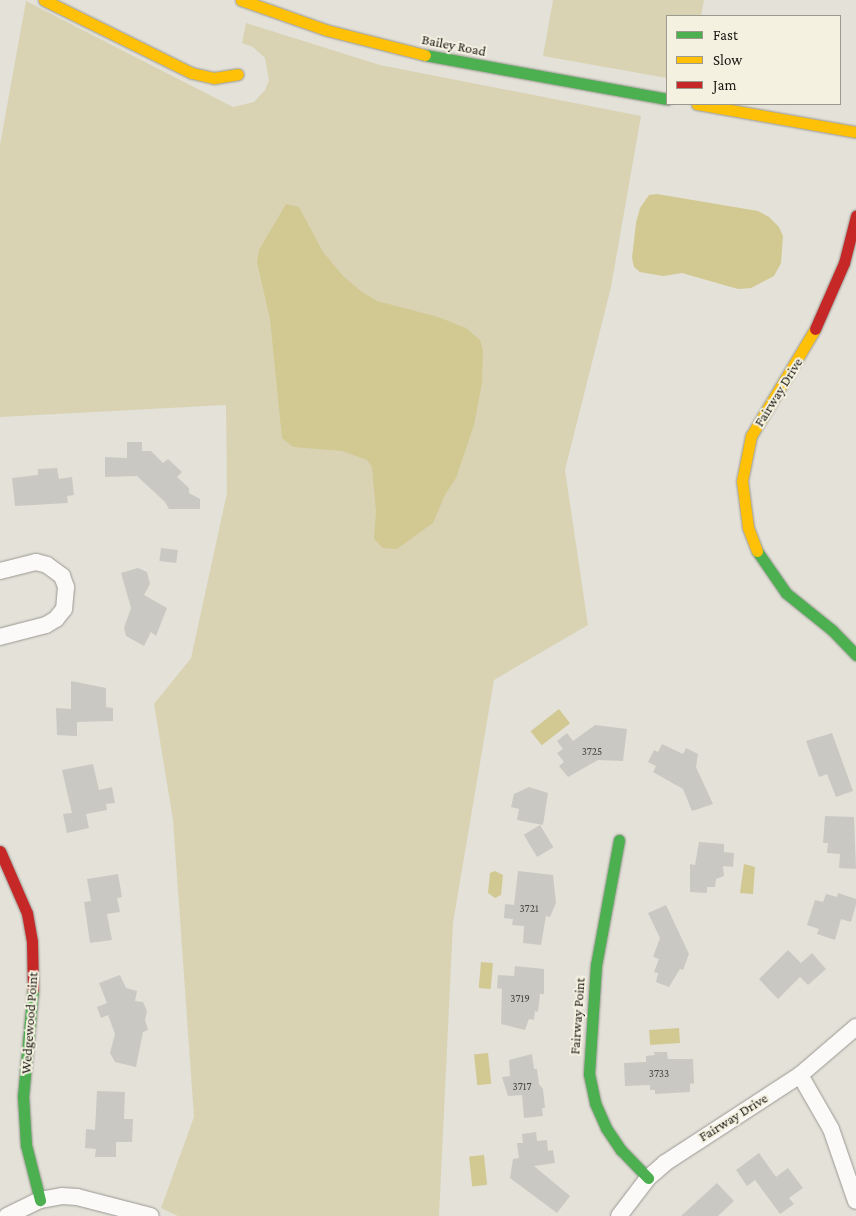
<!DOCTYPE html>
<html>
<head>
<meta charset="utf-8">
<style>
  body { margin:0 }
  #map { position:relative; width:856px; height:1216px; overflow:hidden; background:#e3e1d8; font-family:"Crimson Pro",serif }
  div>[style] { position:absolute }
  .green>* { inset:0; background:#d9d3b4 }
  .water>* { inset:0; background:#d2c892; transform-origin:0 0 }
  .building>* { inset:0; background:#cac8c2; transform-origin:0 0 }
  .roads { filter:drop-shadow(0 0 1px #999891) drop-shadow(0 0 1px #999891) }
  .street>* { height:16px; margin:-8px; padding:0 8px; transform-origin:8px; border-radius:8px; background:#fbfaf9 }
  .fast>* { height:11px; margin:-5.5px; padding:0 5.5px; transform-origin:5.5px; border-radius:5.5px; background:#4caf50 }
  .slow>* { height:11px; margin:-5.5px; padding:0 5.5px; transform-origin:5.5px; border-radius:5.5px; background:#ffc107 }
  .jam>* { height:11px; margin:-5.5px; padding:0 5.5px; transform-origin:5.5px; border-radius:5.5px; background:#c62828 }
  span { translate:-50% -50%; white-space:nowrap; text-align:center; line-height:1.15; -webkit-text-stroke:4px #f4f1e1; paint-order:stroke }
  .number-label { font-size:11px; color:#474640 }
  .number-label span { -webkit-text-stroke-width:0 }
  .street-label { font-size:14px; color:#191812 }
  .legend { position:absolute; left:666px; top:15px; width:175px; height:90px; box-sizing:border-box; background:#f4f1e1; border:1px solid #9c9a8e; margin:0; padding:6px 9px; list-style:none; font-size:15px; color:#191812 }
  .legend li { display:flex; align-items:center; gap:10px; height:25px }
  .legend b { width:25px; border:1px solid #9c9a8e }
</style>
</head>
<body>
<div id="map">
  <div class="green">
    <i style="clip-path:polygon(553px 0,704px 0,701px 16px,667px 16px,667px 78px,543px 56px)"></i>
    <i style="clip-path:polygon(26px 1px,233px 107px,254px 102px,265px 90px,269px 80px,265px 58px,253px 47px,242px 43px,246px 23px,380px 65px,641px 116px,611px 287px,565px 470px,588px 625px,494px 680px,453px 923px,439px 1216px,178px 1216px,161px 1208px,194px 1117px,173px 820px,154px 704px,191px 658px,227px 493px,226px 405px,0 417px,0 145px)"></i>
  </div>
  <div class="water">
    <i style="clip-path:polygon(657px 194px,758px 211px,769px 217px,779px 227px,783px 236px,781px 263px,774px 276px,751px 288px,738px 289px,682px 273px,663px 276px,640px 272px,634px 267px,632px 258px,636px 223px,640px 208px,649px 195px)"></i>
    <i style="clip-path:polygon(286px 204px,299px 207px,323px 252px,343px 276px,362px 292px,377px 301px,438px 317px,466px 328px,480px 340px,483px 350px,482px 383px,474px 425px,456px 478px,445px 495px,433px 523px,397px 549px,383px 548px,374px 539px,376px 511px,372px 467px,367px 460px,342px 451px,293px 447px,282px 438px,270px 319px,257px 262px,259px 250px)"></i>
    <i style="left:559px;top:709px;width:18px;height:36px;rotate:52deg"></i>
    <i style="clip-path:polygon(744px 864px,755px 867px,753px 894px,740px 893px)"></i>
    <i style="clip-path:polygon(495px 871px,503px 875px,501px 895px,495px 898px,488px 893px,490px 873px)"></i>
    <i style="left:481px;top:962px;width:12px;height:26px;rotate:5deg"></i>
    <i style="left:679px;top:1028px;width:15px;height:30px;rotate:86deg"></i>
    <i style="left:488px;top:1053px;width:31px;height:14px;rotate:84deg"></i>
    <i style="left:484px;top:1155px;width:30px;height:15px;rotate:84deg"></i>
  </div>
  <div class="building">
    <i style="clip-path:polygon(127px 442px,142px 442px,142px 451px,151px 451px,163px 463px,168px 459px,182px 472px,177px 477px,189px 488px,189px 493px,200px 499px,200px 509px,169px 509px,165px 502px,137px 476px,105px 477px,105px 457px,127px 458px)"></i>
    <i style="clip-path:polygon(57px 468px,59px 479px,72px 477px,74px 495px,67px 496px,68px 503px,15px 506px,12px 478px,38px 475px,38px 469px)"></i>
    <i style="left:161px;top:548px;width:17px;height:13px;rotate:7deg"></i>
    <i style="clip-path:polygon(138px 568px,147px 572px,150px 584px,144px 595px,167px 608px,156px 636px,151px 632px,144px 646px,126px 636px,124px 628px,131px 608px,121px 573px)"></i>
    <i style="clip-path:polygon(71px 681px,106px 688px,106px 707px,113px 708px,113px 721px,77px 722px,77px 736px,57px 735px,56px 708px,71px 709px)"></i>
    <i style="clip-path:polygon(595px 725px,627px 729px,623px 761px,598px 760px,568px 777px,559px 766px,564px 762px,557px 753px,563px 749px,557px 741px,567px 733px,573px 741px)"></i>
    <i style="clip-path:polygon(832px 733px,853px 791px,836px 797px,827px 774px,819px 777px,806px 741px)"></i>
    <i style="clip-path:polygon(662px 744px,683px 754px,686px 748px,698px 754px,696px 767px,713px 804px,692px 811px,683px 789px,653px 772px,656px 766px,648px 762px,654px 750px,658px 752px)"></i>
    <i style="clip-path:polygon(93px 764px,99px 790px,112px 787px,115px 803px,106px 804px,107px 810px,86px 814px,89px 828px,67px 833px,63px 814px,72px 813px,62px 770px)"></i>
    <i style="clip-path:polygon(529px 787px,548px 793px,543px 825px,517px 820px,519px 809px,511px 807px,514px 794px)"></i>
    <i style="clip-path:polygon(825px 816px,854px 817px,856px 869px,839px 868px,840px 854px,827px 853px,828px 843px,823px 843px)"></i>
    <i style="left:540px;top:825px;width:26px;height:19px;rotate:59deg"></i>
    <i style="clip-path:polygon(699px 842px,724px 844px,724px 852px,734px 853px,733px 867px,723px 866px,724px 876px,716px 879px,715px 887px,707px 887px,707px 893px,690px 892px,690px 864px,695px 865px)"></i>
    <i style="clip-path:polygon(518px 871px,553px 875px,556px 903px,550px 917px,546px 916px,541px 945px,523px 943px,524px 926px,512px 925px,513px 919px,504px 918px,505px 904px,514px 905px)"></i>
    <i style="clip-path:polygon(118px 874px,122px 897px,117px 898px,120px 912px,107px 914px,112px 940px,90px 943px,84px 902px,91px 901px,87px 879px)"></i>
    <i style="clip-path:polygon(838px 893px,856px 899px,856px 904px,851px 922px,841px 919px,835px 940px,817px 934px,819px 929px,807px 925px,815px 900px,823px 902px,826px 894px,837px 897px)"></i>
    <i style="clip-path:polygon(666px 905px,689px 954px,683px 970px,680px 969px,669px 987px,656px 982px,658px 973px,654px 972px,659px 959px,653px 957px,660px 938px,648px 913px)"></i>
    <i style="clip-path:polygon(788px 950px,801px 963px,812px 953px,826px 969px,808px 985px,800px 977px,778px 999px,759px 979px)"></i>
    <i style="clip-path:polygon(515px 966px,544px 969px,544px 994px,540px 994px,538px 1012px,535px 1011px,534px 1020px,529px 1019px,525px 1030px,501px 1024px,502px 989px,497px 988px,498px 975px,514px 976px)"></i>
    <i style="clip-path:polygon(120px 975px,126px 988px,137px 991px,135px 1001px,143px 1002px,147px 1011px,145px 1020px,148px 1030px,143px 1032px,136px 1067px,115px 1062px,110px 1053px,115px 1034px,108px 1015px,101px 1018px,97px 1007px,107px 1003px,99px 983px)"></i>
    <i style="clip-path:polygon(654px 1052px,667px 1052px,668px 1059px,693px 1059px,694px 1083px,690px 1084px,690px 1092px,655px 1094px,655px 1090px,650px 1090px,650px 1085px,625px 1086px,624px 1063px,646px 1062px,646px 1056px,655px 1055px)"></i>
    <i style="clip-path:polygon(532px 1054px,534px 1069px,537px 1069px,539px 1084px,543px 1089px,545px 1108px,542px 1108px,543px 1116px,524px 1118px,522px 1095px,508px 1096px,502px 1077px,510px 1076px,509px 1060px)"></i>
    <i style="clip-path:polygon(97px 1091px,125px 1092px,124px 1119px,133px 1119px,132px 1142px,116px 1142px,116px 1157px,95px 1157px,96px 1149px,85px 1148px,86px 1129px,95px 1130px)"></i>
    <i style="clip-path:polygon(536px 1132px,537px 1141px,547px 1140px,548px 1151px,553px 1150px,555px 1163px,534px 1166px,570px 1196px,557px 1213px,510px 1178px,513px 1159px,519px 1158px,517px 1143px,523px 1143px,522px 1134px)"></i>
    <i style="clip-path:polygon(759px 1153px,776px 1177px,788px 1168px,803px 1188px,789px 1198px,794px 1204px,780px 1214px,755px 1180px,747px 1186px,736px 1170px)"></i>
    <i style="clip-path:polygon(717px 1183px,734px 1201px,718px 1216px,681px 1216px)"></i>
  </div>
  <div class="roads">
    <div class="street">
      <i style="left:0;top:571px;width:37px;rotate:-14deg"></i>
      <i style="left:36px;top:562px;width:11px;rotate:15deg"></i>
      <i style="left:47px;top:565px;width:19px;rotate:36deg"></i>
      <i style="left:62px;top:576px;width:12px;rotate:70deg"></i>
      <i style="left:66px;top:587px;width:22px;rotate:95deg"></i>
      <i style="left:64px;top:609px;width:13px;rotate:129deg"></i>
      <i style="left:56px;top:619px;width:12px;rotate:149deg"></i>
      <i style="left:46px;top:625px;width:48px;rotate:165.4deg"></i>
      <i style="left:800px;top:1075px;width:62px;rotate:60.1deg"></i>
      <i style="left:831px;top:1129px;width:76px;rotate:70.9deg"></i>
      <i style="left:7px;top:1216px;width:37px;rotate:-26deg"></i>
      <i style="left:40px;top:1200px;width:22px;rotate:-10deg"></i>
      <i style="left:62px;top:1196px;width:15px;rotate:4deg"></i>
      <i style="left:77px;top:1197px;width:76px;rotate:14.4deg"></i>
      <i style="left:619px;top:1216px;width:48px;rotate:-52.7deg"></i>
      <i style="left:648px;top:1178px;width:23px;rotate:-41deg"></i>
      <i style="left:665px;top:1163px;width:161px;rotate:-33.1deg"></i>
      <i style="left:800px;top:1075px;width:74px;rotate:-40.6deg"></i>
    </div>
    <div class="fast">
      <i style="left:425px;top:55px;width:246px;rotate:10.3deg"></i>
      <i style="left:757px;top:551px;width:51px;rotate:55.4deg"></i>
      <i style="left:786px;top:593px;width:59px;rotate:38.8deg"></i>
      <i style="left:832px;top:630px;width:35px;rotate:46deg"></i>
      <i style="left:619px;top:840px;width:127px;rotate:100.4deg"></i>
      <i style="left:596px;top:965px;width:109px;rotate:93.7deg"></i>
      <i style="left:589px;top:1074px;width:30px;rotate:78deg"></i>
      <i style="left:595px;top:1103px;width:27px;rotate:66deg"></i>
      <i style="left:606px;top:1128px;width:27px;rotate:56deg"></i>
      <i style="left:621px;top:1150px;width:39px;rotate:46deg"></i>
      <i style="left:33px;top:989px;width:107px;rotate:95.3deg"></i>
      <i style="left:23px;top:1096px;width:49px;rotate:86.5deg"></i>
      <i style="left:26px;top:1145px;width:57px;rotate:75.7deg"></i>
    </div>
    <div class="slow">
      <i style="left:44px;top:0;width:165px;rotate:26.3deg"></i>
      <i style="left:192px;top:73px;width:23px;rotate:13deg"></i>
      <i style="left:214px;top:78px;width:24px;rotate:-9deg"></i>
      <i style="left:241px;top:0;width:90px;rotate:19.4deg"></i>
      <i style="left:326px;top:30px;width:102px;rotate:14.2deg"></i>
      <i style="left:697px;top:104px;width:161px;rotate:10deg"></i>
      <i style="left:757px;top:551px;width:26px;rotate:-111deg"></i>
      <i style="left:748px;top:527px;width:46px;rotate:-97.4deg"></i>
      <i style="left:742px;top:481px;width:46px;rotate:-78.7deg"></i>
      <i style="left:751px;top:436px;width:125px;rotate:-59.1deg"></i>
    </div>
    <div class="jam">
      <i style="left:815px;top:329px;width:72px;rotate:-66.3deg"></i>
      <i style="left:844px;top:263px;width:49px;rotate:-75.7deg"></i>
      <i style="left:0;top:851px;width:68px;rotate:66.5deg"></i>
      <i style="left:27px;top:913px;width:29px;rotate:80deg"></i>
      <i style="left:32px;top:942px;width:47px;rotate:88.8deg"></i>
    </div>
  </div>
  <div class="number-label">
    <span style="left:592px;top:751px">3725</span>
    <span style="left:529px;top:908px">3721</span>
    <span style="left:520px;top:998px">3719</span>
    <span style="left:659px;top:1073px">3733</span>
    <span style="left:522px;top:1086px">3717</span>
  </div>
  <div class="street-label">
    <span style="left:454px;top:45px;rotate:11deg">Bailey Road</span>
    <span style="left:778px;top:392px;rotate:-58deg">Fairway Drive</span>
    <span style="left:577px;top:1016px;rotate:-86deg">Fairway Point</span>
    <span style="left:29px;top:1023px;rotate:-86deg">Wedgewood Point</span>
    <span style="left:733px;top:1117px;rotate:-32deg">Fairway Drive</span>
  </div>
  <ul class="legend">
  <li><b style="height:6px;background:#4caf50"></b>Fast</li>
  <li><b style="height:6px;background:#ffc107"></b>Slow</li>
  <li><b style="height:6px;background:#c62828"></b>Jam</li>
  </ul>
</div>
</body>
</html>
